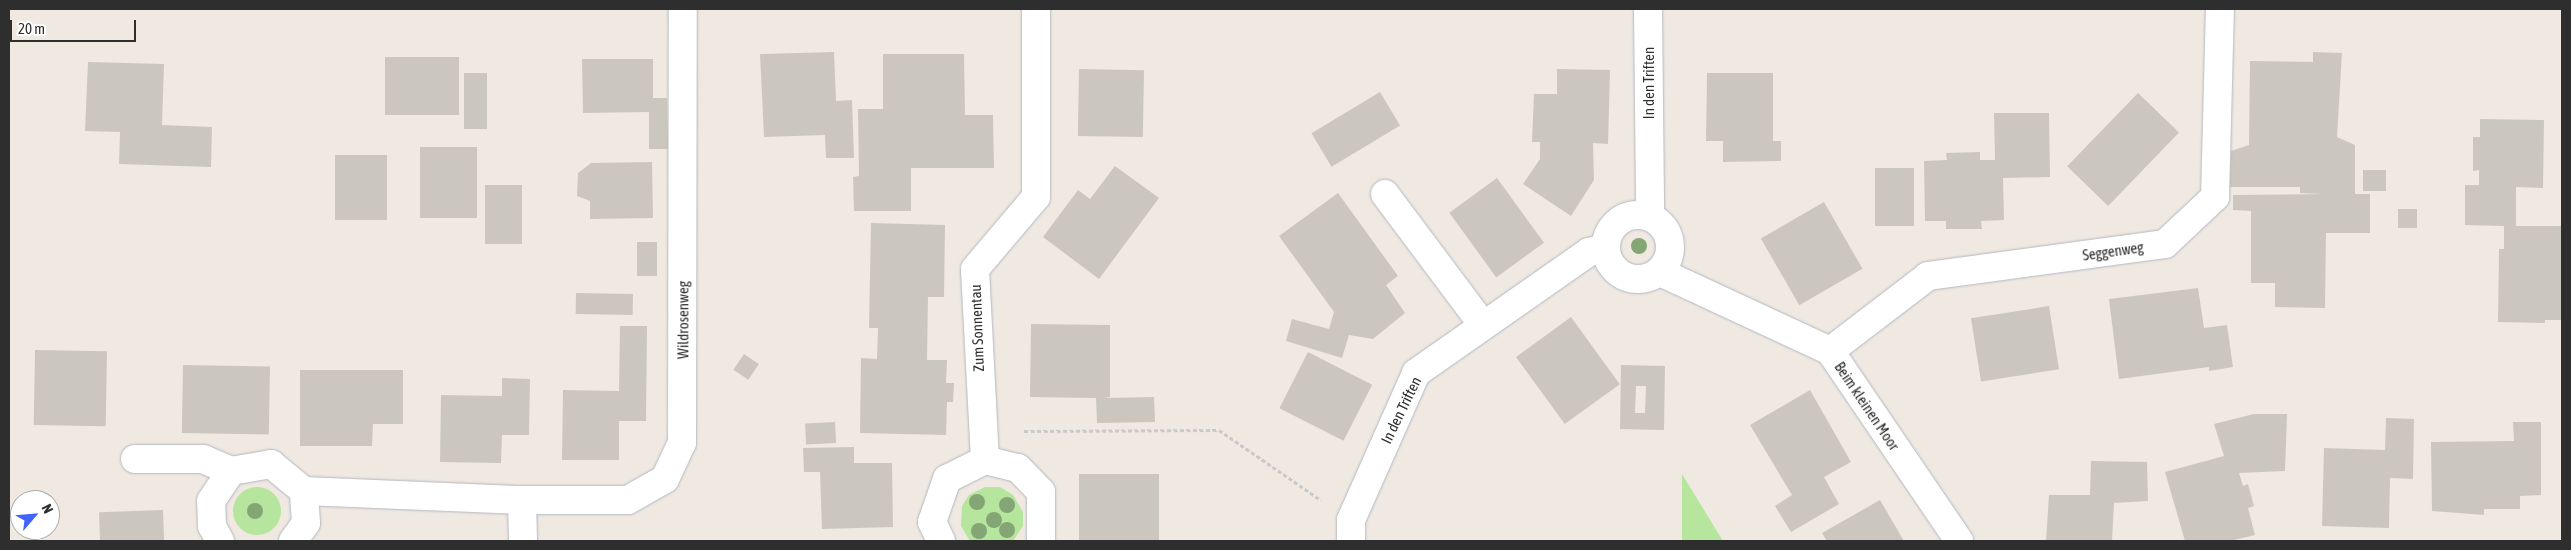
<!DOCTYPE html>
<html>
<head>
<meta charset="utf-8">
<style>
  body { margin:0 }
  #map { position:relative; width:2571px; height:550px; overflow:hidden; background:#efe9e1; font-family:"Asap Condensed",sans-serif }
  div>[style] { position:absolute }
  .green>* { inset:0; background:#b6e59e }
  .round { border-radius:50% }
  .building>* { inset:0; background:#cbc7bf; transform-origin:0 0 }
  .path>* { height:3px; margin-top:-1.5px; transform-origin:0; background:repeating-linear-gradient(90deg,#c9c9c9 0 4px,transparent 0 6.5px) }
  .roads { filter:drop-shadow(0 0 1px #b4b7c1) drop-shadow(0 0 1px #b4b7c1) }
  .street>* { height:28px; margin:-14px; padding:0 14px; transform-origin:14px; border-radius:14px; background:#fff }
  .street>.ring { margin:-14px; padding:0; box-sizing:content-box; background:none; border:28px solid #fff; border-radius:50% }
  .trees>* { width:16px; height:16px; margin:-8px; border-radius:50%; background:#84a574 }
  span { translate:-50% -50%; white-space:nowrap; text-align:center; line-height:1.15; -webkit-text-stroke:5px #fff; paint-order:stroke }
  .street-label { font-size:15px; color:#2e2e2e }
  .frame { position:absolute; inset:0; border:10px solid #2e2e2e; pointer-events:none }
  .north { position:absolute; left:10px; top:490px; width:50px; height:50px; box-sizing:border-box; background:#fff; border:1px solid #ababab; border-radius:50%; rotate:63deg; font-size:14px; font-weight:700; line-height:20px; text-align:center; color:#2e2e2e }
  .north::after { content:''; display:block; margin:auto; width:18px; height:22px; background:#4264fb; clip-path:polygon(50% 0,100% 100%,50% 72%,0 100%) }
  .scale { position:absolute; left:10px; top:20px; width:126px; height:22px; box-sizing:border-box; border:2px solid #2e2e2e; border-top:0; padding-left:6px; font-size:15px; line-height:18px; white-space:nowrap; color:#2e2e2e; -webkit-text-stroke:4px #fff; paint-order:stroke }
</style>
</head>
<body>
<div id="map">
  <div class="green">
    <i style="clip-path:polygon(1682px 474px,1723px 541px,1682px 541px)"></i>
    <i class="round" style="left:233px;top:487px;width:48px;height:48px"></i>
    <i style="clip-path:polygon(985px 487px,1000px 487px,1013px 495px,1023px 512px,1023px 526px,1013px 541px,970px 541px,961px 526px,962px 506px,969px 495px)"></i>
  </div>
  <div class="building">
    <i style="clip-path:polygon(834px 52px,836px 101px,852px 100px,854px 158px,826px 158px,825px 135px,764px 137px,760px 54px)"></i>
    <i style="clip-path:polygon(2313px 52px,2342px 53px,2337px 137px,2355px 145px,2355px 194px,2370px 194px,2370px 233px,2326px 233px,2325px 308px,2275px 307px,2275px 283px,2251px 283px,2251px 211px,2233px 210px,2233px 195px,2322px 194px,2300px 193px,2300px 187px,2230px 187px,2231px 151px,2249px 145px,2250px 61px,2313px 62px)"></i>
    <i style="clip-path:polygon(883px 54px,964px 54px,965px 115px,993px 115px,994px 168px,911px 168px,911px 211px,854px 211px,853px 177px,859px 176px,858px 109px,883px 109px)"></i>
    <i style="left:385px;top:57px;width:74px;height:58px"></i>
    <i style="clip-path:polygon(582px 59px,653px 59px,653px 98px,667px 98px,668px 149px,649px 149px,649px 112px,583px 113px)"></i>
    <i style="clip-path:polygon(88px 62px,164px 64px,162px 125px,212px 127px,211px 167px,119px 164px,120px 132px,85px 131px)"></i>
    <i style="left:1079px;top:69px;width:65px;height:67px;rotate:1deg"></i>
    <i style="clip-path:polygon(1557px 69px,1610px 70px,1608px 144px,1593px 143px,1594px 180px,1571px 216px,1523px 184px,1540px 159px,1540px 142px,1532px 142px,1534px 94px,1557px 94px)"></i>
    <i style="left:487px;top:73px;width:56px;height:23px;rotate:90deg"></i>
    <i style="clip-path:polygon(1707px 73px,1773px 73px,1773px 141px,1781px 141px,1781px 161px,1723px 162px,1723px 141px,1706px 141px)"></i>
    <i style="left:1380px;top:92px;width:39px;height:80px;rotate:59deg"></i>
    <i style="left:2138px;top:93px;width:57px;height:102px;rotate:44deg"></i>
    <i style="clip-path:polygon(1994px 113px,2049px 113px,2050px 177px,2003px 178px,2004px 220px,1981px 221px,1982px 229px,1946px 229px,1946px 221px,1925px 221px,1924px 161px,1947px 160px,1946px 153px,1980px 152px,1980px 160px,1995px 160px)"></i>
    <i style="clip-path:polygon(2480px 119px,2544px 120px,2543px 188px,2516px 187px,2516px 226px,2561px 226px,2562px 320px,2545px 320px,2545px 323px,2498px 322px,2499px 249px,2504px 249px,2504px 226px,2465px 225px,2465px 185px,2479px 185px,2479px 170px,2473px 171px,2473px 137px,2480px 137px)"></i>
    <i style="left:420px;top:147px;width:57px;height:71px"></i>
    <i style="left:387px;top:155px;width:65px;height:52px;rotate:90deg"></i>
    <i style="clip-path:polygon(652px 162px,653px 218px,590px 219px,590px 201px,577px 196px,578px 173px,591px 163px)"></i>
    <i style="clip-path:polygon(1115px 166px,1159px 198px,1099px 279px,1043px 237px,1078px 190px,1090px 199px)"></i>
    <i style="left:1875px;top:168px;width:39px;height:58px"></i>
    <i style="left:2363px;top:170px;width:23px;height:21px"></i>
    <i style="left:1497px;top:178px;width:80px;height:59px;rotate:54deg"></i>
    <i style="left:485px;top:185px;width:37px;height:59px"></i>
    <i style="clip-path:polygon(1338px 193px,1398px 276px,1386px 285px,1405px 313px,1373px 339px,1349px 335px,1342px 358px,1286px 341px,1292px 319px,1329px 329px,1334px 312px,1279px 236px)"></i>
    <i style="left:1824px;top:202px;width:77px;height:73px;rotate:60deg"></i>
    <i style="left:2398px;top:209px;width:19px;height:19px"></i>
    <i style="clip-path:polygon(871px 223px,945px 225px,944px 297px,928px 297px,927px 360px,947px 360px,946px 383px,954px 383px,953px 402px,947px 402px,946px 435px,860px 433px,861px 358px,877px 359px,878px 328px,869px 328px)"></i>
    <i style="left:637px;top:242px;width:20px;height:34px"></i>
    <i style="clip-path:polygon(2198px 288px,2204px 328px,2227px 325px,2233px 367px,2209px 371px,2209px 367px,2119px 379px,2109px 299px)"></i>
    <i style="left:576px;top:293px;width:57px;height:21px;rotate:1deg"></i>
    <i style="left:2049px;top:306px;width:64px;height:79px;rotate:81deg"></i>
    <i style="left:1571px;top:317px;width:83px;height:68px;rotate:54deg"></i>
    <i style="clip-path:polygon(1031px 324px,1110px 325px,1110px 397px,1105px 398px,1154px 397px,1155px 422px,1097px 423px,1096px 398px,1030px 397px)"></i>
    <i style="clip-path:polygon(620px 326px,647px 326px,646px 421px,619px 421px,619px 460px,562px 460px,563px 390px,619px 391px)"></i>
    <i style="left:35px;top:350px;width:72px;height:75px;rotate:1deg"></i>
    <i style="left:1308px;top:352px;width:72px;height:63px;rotate:27deg"></i>
    <i style="left:744px;top:354px;width:18px;height:19px;rotate:34deg"></i>
    <i style="left:183px;top:365px;width:87px;height:68px;rotate:1deg"></i>
    <i style="clip-path:polygon(evenodd,1621px 365px,1665px 366px,1664px 430px,1620px 429px,1621px 365px,1636px 386px,1646px 386px,1645px 413px,1635px 413px,1636px 386px)"></i>
    <i style="clip-path:polygon(300px 370px,403px 370px,403px 424px,373px 424px,372px 446px,300px 446px)"></i>
    <i style="clip-path:polygon(502px 378px,530px 379px,529px 435px,502px 435px,501px 463px,440px 462px,441px 395px,502px 396px)"></i>
    <i style="clip-path:polygon(1810px 390px,1851px 462px,1824px 477px,1839px 504px,1791px 532px,1775px 506px,1792px 495px,1750px 425px)"></i>
    <i style="clip-path:polygon(2254px 414px,2287px 414px,2285px 471px,2239px 473px,2243px 486px,2248px 484px,2254px 506px,2248px 508px,2255px 535px,2230px 541px,2185px 541px,2165px 472px,2224px 456px,2214px 424px)"></i>
    <i style="clip-path:polygon(2386px 418px,2414px 419px,2413px 479px,2390px 478px,2389px 528px,2322px 526px,2324px 448px,2385px 450px)"></i>
    <i style="left:835px;top:422px;width:21px;height:30px;rotate:87deg"></i>
    <i style="clip-path:polygon(2513px 422px,2541px 422px,2541px 495px,2520px 496px,2520px 509px,2484px 509px,2484px 515px,2432px 511px,2431px 442px,2514px 441px)"></i>
    <i style="clip-path:polygon(854px 447px,854px 463px,892px 463px,893px 527px,822px 529px,820px 472px,804px 472px,803px 448px)"></i>
    <i style="clip-path:polygon(2091px 461px,2147px 462px,2148px 501px,2114px 503px,2112px 541px,2046px 541px,2049px 495px,2090px 495px)"></i>
    <i style="left:1079px;top:474px;width:80px;height:67px"></i>
    <i style="clip-path:polygon(1880px 500px,1904px 541px,1827px 541px,1822px 533px)"></i>
    <i style="left:163px;top:510px;width:31px;height:64px;rotate:88deg"></i>
  </div>
  <div class="path">
    <i style="left:1024px;top:431px;width:195px;rotate:-0.3deg"></i>
    <i style="left:1219px;top:430px;width:124px;rotate:34.5deg"></i>
  </div>
  <div class="roads">
    <div class="street">
      <i style="left:1648px;top:9px;width:208px;rotate:89.4deg"></i>
      <i style="left:1385px;top:194px;width:164px;rotate:53.2deg"></i>
      <i class="ring" style="left:1606px;top:215px;width:36px;height:36px"></i>
      <i style="left:1660px;top:272px;width:187px;rotate:24.9deg"></i>
      <i style="left:1830px;top:351px;width:230px;rotate:55.8deg"></i>
      <i style="left:1830px;top:351px;width:123px;rotate:-37.4deg"></i>
      <i style="left:1928px;top:276px;width:239px;rotate:-7.7deg"></i>
      <i style="left:2165px;top:244px;width:69px;rotate:-43.2deg"></i>
      <i style="left:2215px;top:197px;width:188px;rotate:-88.5deg"></i>
      <i style="left:135px;top:459px;width:68px"></i>
      <i style="left:203px;top:459px;width:30px;rotate:23deg"></i>
      <i style="left:985px;top:460px;width:191px;rotate:-93deg"></i>
      <i style="left:975px;top:269px;width:94px;rotate:-49.7deg"></i>
      <i style="left:1036px;top:197px;width:188px;rotate:-90deg"></i>
      <i style="left:522px;top:500px;width:41px;rotate:88.6deg"></i>
      <i style="left:220px;top:541px;width:17px;rotate:-118deg"></i>
      <i style="left:212px;top:526px;width:25px;rotate:-92deg"></i>
      <i style="left:211px;top:501px;width:36px;rotate:-56deg"></i>
      <i style="left:231px;top:471px;width:41px;rotate:-9.9deg"></i>
      <i style="left:271px;top:464px;width:43px;rotate:39.3deg"></i>
      <i style="left:304px;top:491px;width:218px;rotate:2.4deg"></i>
      <i style="left:522px;top:500px;width:106px"></i>
      <i style="left:628px;top:500px;width:43px;rotate:-29.6deg"></i>
      <i style="left:665px;top:479px;width:40px;rotate:-65deg"></i>
      <i style="left:682px;top:443px;width:434px;rotate:-89.9deg"></i>
      <i style="left:293px;top:541px;width:22px;rotate:-54deg"></i>
      <i style="left:306px;top:523px;width:32px;rotate:-94deg"></i>
      <i style="left:941px;top:541px;width:21px;rotate:-115deg"></i>
      <i style="left:932px;top:522px;width:46px;rotate:-70.8deg"></i>
      <i style="left:947px;top:479px;width:42px;rotate:-26.6deg"></i>
      <i style="left:985px;top:460px;width:34px;rotate:14deg"></i>
      <i style="left:1018px;top:468px;width:33px;rotate:46deg"></i>
      <i style="left:1041px;top:492px;width:49px;rotate:90deg"></i>
      <i style="left:1351px;top:541px;width:21px;rotate:-90deg"></i>
      <i style="left:1351px;top:520px;width:161px;rotate:-66.1deg"></i>
      <i style="left:1416px;top:373px;width:211px;rotate:-35deg"></i>
      <i style="left:1589px;top:252px;width:17px;rotate:-13deg"></i>
    </div>
  </div>
  <div class="trees">
    <i style="left:1639px;top:246px"></i>
    <i style="left:977px;top:502px"></i>
    <i style="left:1007px;top:505px"></i>
    <i style="left:255px;top:511px"></i>
    <i style="left:994px;top:520px"></i>
    <i style="left:1007px;top:530px"></i>
    <i style="left:979px;top:531px"></i>
  </div>
  <div class="street-label">
    <span style="left:1649px;top:83px;rotate:-90deg">In den Triften</span>
    <span style="left:2113px;top:251px;rotate:-8deg">Seggenweg</span>
    <span style="left:683px;top:320px;rotate:-90deg">Wildrosenweg</span>
    <span style="left:977px;top:328px;rotate:-92deg">Zum Sonnentau</span>
    <span style="left:1867px;top:406px;rotate:56deg">Beim kleinen Moor</span>
    <span style="left:1401px;top:410px;rotate:-64deg">In den Triften</span>
  </div>
  <div class="frame"></div>
  <div class="north">N</div>
  <div class="scale">20 m</div>
</div>
</body>
</html>
